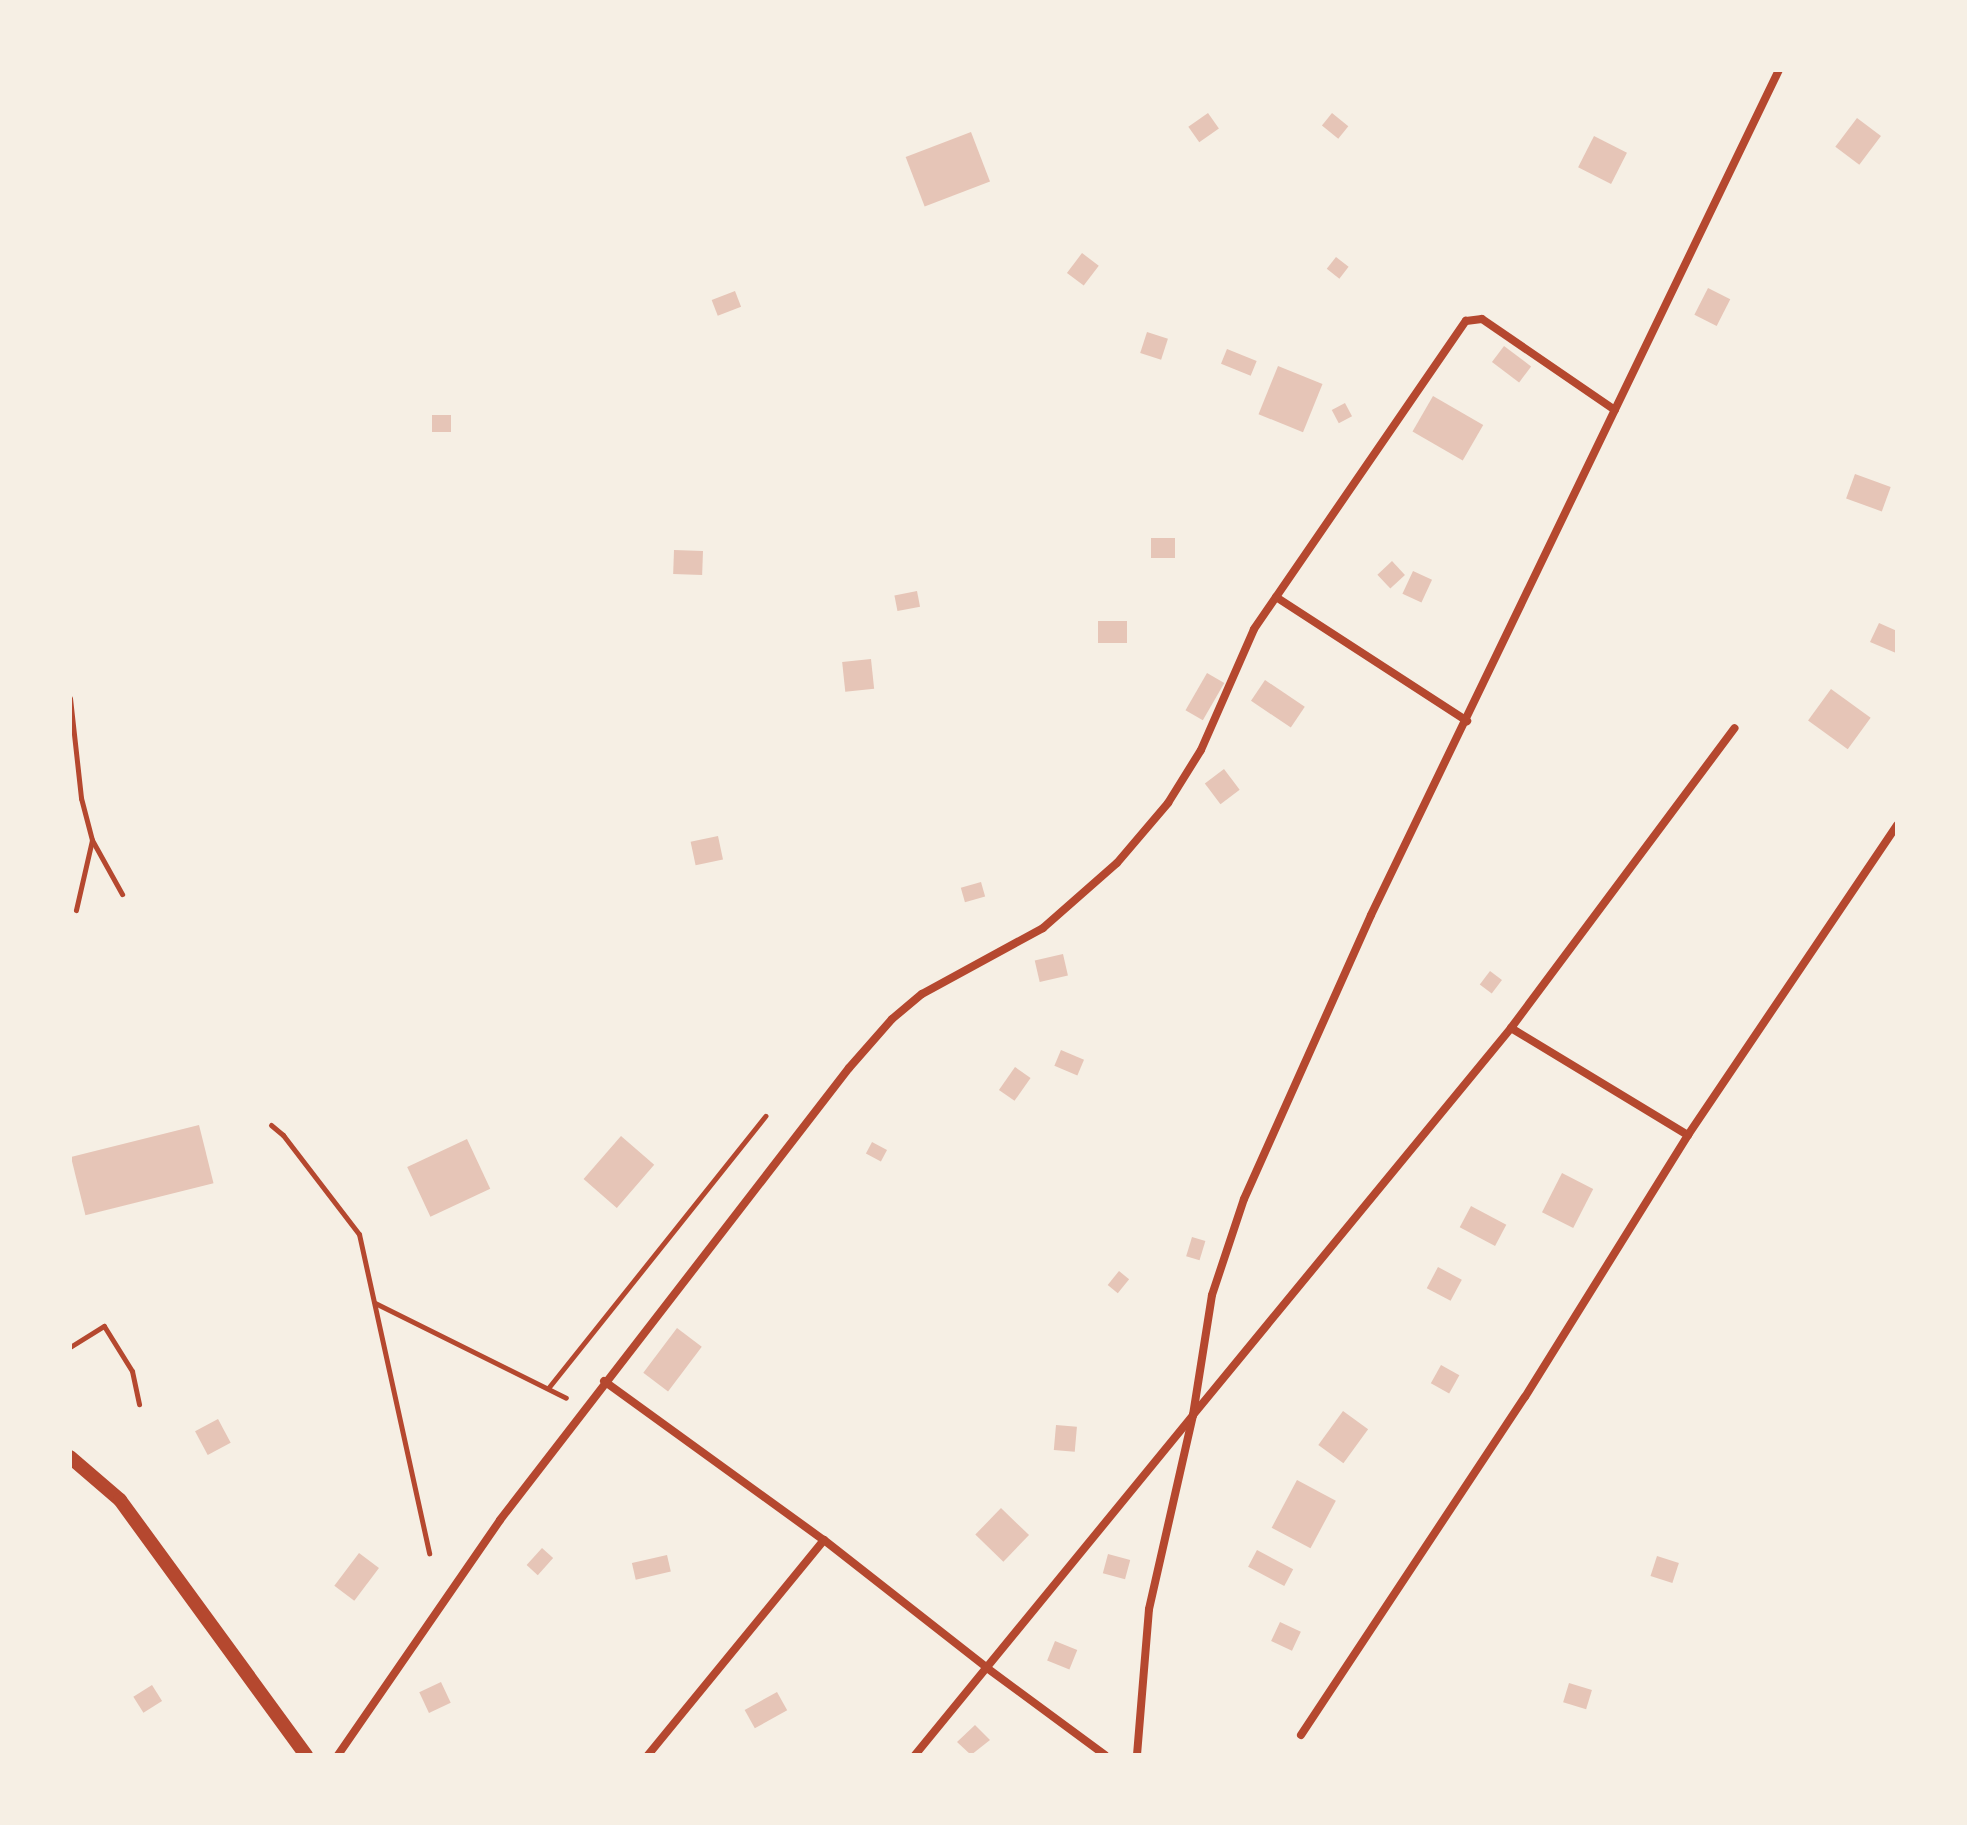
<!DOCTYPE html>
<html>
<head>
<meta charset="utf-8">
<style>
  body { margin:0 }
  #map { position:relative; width:1967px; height:1825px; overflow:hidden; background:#f6efe4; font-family:Mulish,sans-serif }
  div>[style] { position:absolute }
  .building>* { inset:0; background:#e6c5b7; transform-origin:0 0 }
  .path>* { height:5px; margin:-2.5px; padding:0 2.5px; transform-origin:2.5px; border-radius:2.5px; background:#b5482f }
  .minor>* { height:8px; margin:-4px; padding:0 4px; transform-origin:4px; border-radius:4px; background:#b5482f }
  .tertiary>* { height:14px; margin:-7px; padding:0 7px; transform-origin:7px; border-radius:7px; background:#b5482f }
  span { translate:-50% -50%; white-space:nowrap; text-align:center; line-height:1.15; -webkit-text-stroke:8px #f6efe4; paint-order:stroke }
  .frame { position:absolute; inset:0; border:72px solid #f6efe4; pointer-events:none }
</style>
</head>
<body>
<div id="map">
  <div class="building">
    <i style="left:1208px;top:113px;width:19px;height:24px;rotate:55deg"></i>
    <i style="left:1332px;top:113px;width:21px;height:16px;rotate:39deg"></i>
    <i style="left:1857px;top:118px;width:30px;height:36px;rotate:37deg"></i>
    <i style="left:971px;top:132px;width:53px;height:70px;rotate:69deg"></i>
    <i style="left:1594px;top:136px;width:37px;height:35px;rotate:27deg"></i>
    <i style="left:1082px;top:253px;width:21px;height:25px;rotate:37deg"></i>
    <i style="left:1336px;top:257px;width:16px;height:15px;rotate:38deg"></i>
    <i style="left:1708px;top:288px;width:25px;height:30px;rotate:27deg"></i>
    <i style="left:735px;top:291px;width:17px;height:25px;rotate:69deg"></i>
    <i style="left:1147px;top:332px;width:22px;height:22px;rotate:18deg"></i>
    <i style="left:1504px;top:346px;width:34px;height:20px;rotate:37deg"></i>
    <i style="left:1227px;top:349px;width:32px;height:16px;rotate:22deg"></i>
    <i style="left:1278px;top:366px;width:48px;height:52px;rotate:22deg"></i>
    <i style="left:1433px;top:396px;width:58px;height:41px;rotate:30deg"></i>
    <i style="left:1345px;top:403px;width:15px;height:15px;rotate:62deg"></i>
    <i style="left:432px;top:415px;width:19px;height:17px"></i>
    <i style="left:1855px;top:474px;width:38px;height:26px;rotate:20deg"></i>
    <i style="left:1151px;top:538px;width:24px;height:20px"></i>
    <i style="left:674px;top:550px;width:29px;height:24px;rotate:2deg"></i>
    <i style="left:1392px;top:561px;width:19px;height:20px;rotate:47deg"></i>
    <i style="left:1413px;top:571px;width:21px;height:25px;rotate:25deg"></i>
    <i style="left:917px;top:591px;width:16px;height:23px;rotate:79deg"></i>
    <i style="left:1098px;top:621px;width:29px;height:22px"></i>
    <i style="clip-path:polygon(1879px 623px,1897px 631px,1896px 653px,1870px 642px)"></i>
    <i style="left:871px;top:659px;width:30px;height:29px;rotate:84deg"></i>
    <i style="left:1207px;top:673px;width:20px;height:43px;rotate:30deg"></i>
    <i style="left:1265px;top:680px;width:48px;height:25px;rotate:34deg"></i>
    <i style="left:1831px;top:689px;width:49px;height:39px;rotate:36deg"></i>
    <i style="left:1224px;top:769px;width:26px;height:24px;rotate:53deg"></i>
    <i style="left:718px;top:836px;width:24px;height:28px;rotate:78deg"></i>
    <i style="left:981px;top:882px;width:15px;height:21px;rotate:74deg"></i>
    <i style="left:1063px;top:954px;width:22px;height:29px;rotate:77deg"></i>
    <i style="left:1490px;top:971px;width:15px;height:17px;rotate:37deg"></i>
    <i style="left:1061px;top:1050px;width:25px;height:17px;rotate:23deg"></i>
    <i style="left:1015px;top:1067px;width:19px;height:28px;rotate:35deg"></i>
    <i style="left:199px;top:1125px;width:60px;height:132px;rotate:76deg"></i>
    <i style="left:621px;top:1136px;width:44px;height:57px;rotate:41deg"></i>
    <i style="left:467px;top:1139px;width:55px;height:66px;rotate:65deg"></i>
    <i style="left:872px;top:1142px;width:17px;height:13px;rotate:28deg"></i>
    <i style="left:1562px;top:1173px;width:35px;height:44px;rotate:27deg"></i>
    <i style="left:1471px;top:1206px;width:40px;height:24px;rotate:28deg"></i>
    <i style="left:1192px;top:1237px;width:14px;height:20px;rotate:17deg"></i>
    <i style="left:1438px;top:1267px;width:27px;height:24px;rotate:28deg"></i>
    <i style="left:1119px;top:1271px;width:13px;height:18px;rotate:39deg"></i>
    <i style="left:677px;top:1328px;width:31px;height:56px;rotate:37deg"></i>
    <i style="left:1441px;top:1365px;width:21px;height:21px;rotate:29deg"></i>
    <i style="left:1343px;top:1411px;width:31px;height:42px;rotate:36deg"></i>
    <i style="left:218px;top:1419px;width:27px;height:26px;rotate:62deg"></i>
    <i style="left:1056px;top:1425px;width:21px;height:25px;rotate:5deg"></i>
    <i style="left:1297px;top:1480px;width:44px;height:54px;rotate:28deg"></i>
    <i style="left:1001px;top:1508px;width:39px;height:37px;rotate:44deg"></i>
    <i style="left:542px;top:1548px;width:15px;height:23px;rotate:42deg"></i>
    <i style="left:1257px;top:1550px;width:41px;height:19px;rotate:28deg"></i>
    <i style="left:359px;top:1553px;width:25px;height:41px;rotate:37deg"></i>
    <i style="left:1108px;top:1554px;width:23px;height:20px;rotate:15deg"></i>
    <i style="left:667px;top:1555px;width:17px;height:36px;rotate:77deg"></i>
    <i style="left:1657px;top:1556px;width:23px;height:21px;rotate:18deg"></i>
    <i style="left:1280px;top:1622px;width:23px;height:21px;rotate:25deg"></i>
    <i style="left:1055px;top:1641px;width:24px;height:21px;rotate:22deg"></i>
    <i style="left:441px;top:1682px;width:23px;height:24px;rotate:65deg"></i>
    <i style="left:1569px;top:1683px;width:24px;height:20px;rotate:17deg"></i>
    <i style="left:152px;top:1685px;width:19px;height:22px;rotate:58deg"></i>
    <i style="left:777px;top:1692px;width:21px;height:37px;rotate:61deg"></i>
    <i style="clip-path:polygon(975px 1725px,990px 1740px,971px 1755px,957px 1742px)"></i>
  </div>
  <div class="path">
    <i style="left:70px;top:698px;width:101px;rotate:83.7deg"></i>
    <i style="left:81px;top:798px;width:43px;rotate:75.3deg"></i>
    <i style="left:92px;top:840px;width:72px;rotate:102.9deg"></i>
    <i style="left:92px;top:840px;width:62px;rotate:60.9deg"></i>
    <i style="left:271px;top:1125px;width:16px;rotate:40deg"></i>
    <i style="left:283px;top:1135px;width:125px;rotate:52.5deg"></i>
    <i style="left:359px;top:1234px;width:327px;rotate:77.6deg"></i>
    <i style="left:375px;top:1303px;width:213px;rotate:26.4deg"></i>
    <i style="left:70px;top:1347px;width:40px;rotate:-32deg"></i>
    <i style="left:104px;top:1326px;width:53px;rotate:58.1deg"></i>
    <i style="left:132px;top:1371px;width:34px;rotate:78deg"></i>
    <i style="left:549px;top:1387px;width:347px;rotate:-51.4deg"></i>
  </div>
  <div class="minor">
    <i style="left:1276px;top:597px;width:228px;rotate:33deg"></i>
    <i style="left:1511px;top:1028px;width:207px;rotate:31.2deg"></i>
    <i style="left:604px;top:1381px;width:271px;rotate:35.9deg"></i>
    <i style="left:824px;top:1540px;width:207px;rotate:38.1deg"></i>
    <i style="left:987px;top:1668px;width:147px;rotate:36.4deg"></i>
    <i style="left:1301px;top:1735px;width:405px;rotate:-56.5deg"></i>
    <i style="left:1525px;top:1397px;width:309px;rotate:-58.1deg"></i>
    <i style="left:1688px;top:1135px;width:374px;rotate:-56deg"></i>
    <i style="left:338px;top:1755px;width:285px;rotate:-55.4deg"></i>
    <i style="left:500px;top:1520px;width:571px;rotate:-52.33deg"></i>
    <i style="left:849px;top:1068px;width:65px;rotate:-48.7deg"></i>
    <i style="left:892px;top:1019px;width:39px;rotate:-40deg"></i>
    <i style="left:922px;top:994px;width:138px;rotate:-28.6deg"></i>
    <i style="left:1043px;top:928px;width:98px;rotate:-41.3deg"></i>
    <i style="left:1117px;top:863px;width:79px;rotate:-49.6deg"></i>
    <i style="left:1168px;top:803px;width:62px;rotate:-58.1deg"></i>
    <i style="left:1201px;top:750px;width:132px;rotate:-66.3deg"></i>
    <i style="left:1254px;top:629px;width:374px;rotate:-55.5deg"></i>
    <i style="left:1466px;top:321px;width:16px;rotate:-7deg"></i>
    <i style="left:1482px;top:319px;width:161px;rotate:34.4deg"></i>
    <i style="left:648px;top:1755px;width:278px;rotate:-50.7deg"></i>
    <i style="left:915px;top:1755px;width:439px;rotate:-50.7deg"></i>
    <i style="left:1193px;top:1415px;width:121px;rotate:-81deg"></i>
    <i style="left:1212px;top:1295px;width:101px;rotate:-71.6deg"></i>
    <i style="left:1244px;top:1199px;width:311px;rotate:-65.9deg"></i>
    <i style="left:1371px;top:915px;width:938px;rotate:-64.23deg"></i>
    <i style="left:1137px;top:1755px;width:146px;rotate:-85.3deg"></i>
    <i style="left:1149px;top:1609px;width:199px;rotate:-77.2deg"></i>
    <i style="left:1193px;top:1415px;width:501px;rotate:-50.59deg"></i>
    <i style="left:1511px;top:1028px;width:374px;rotate:-53.3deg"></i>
  </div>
  <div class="tertiary">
    <i style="left:70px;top:1457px;width:66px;rotate:40.7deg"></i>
    <i style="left:120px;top:1500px;width:316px;rotate:53.9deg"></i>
  </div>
  <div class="frame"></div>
</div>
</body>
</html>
